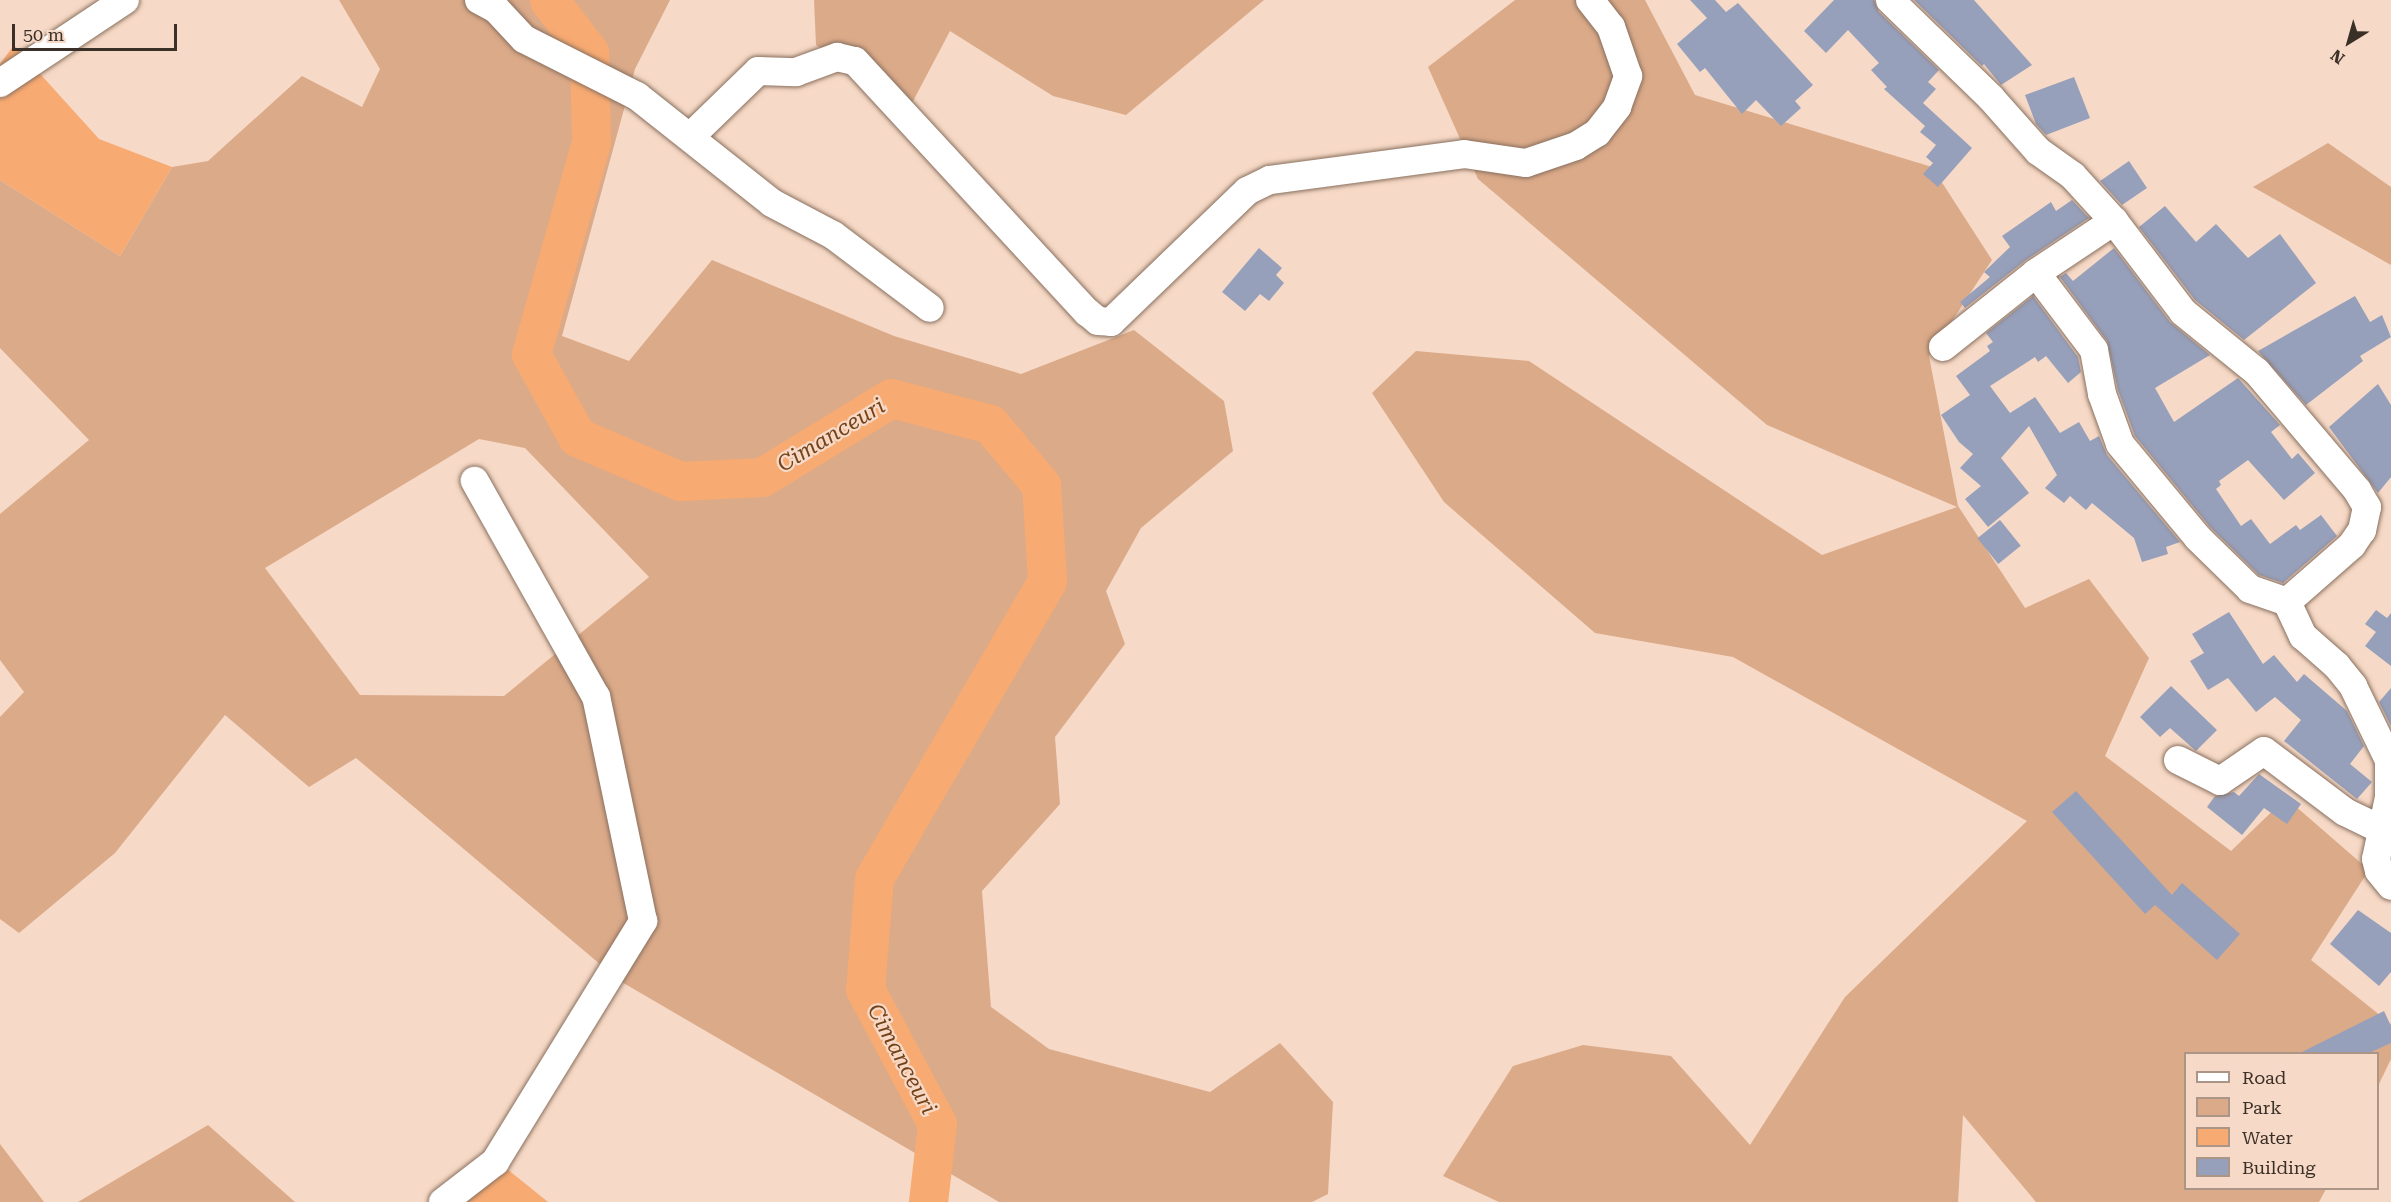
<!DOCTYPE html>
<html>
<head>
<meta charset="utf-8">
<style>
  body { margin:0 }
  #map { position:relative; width:2391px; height:1202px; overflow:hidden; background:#f6d9c6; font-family:"Roboto Serif",serif }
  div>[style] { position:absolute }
  .green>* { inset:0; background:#dbaa89 }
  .water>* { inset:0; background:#f7aa72 }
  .river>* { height:39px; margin:-19.5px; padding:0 19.5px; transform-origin:19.5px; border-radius:19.5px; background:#f7aa72 }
  .building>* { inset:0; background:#97a0bb; transform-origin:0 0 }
  .roads { filter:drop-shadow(0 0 2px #89705f) drop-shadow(0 0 2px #89705f) }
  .minor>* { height:28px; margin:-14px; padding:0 14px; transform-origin:14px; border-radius:14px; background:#fff }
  span { translate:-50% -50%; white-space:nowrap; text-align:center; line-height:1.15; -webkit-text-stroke:4.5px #f6d9c6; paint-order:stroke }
  .water-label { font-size:22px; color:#744219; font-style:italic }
  .legend { position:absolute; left:2184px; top:1052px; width:195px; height:138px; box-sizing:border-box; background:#f6d9c6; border:2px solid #ab9587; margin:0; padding:8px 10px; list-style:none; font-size:18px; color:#3b3028 }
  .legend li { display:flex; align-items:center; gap:12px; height:30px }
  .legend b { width:30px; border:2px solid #ab9587 }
  .north { position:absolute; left:2319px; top:12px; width:60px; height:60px; -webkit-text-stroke:4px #f6d9c6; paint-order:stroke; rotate:217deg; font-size:16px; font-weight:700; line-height:24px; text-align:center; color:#3b3028 }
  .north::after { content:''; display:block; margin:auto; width:21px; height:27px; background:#3b3028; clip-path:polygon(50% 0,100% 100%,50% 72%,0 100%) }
  .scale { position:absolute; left:12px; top:24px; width:165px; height:27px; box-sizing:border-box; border:3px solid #3b3028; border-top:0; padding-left:8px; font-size:18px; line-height:21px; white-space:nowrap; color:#3b3028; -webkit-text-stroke:4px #f6d9c6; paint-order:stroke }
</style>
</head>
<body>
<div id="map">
  <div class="green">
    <i style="clip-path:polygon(evenodd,339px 0,670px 0,635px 69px,562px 336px,629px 361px,712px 260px,894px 336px,1021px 374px,1134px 330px,1224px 401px,1233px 451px,1141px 528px,1106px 591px,1125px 644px,1055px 737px,1060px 804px,982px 891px,991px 1007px,1049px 1049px,1210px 1092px,1280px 1043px,1333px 1102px,1328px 1194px,1312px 1202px,999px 1202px,620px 981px,356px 758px,309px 787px,225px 715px,115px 853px,19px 933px,0 919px,0 717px,24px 692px,0 660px,0 514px,89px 440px,0 348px,0 180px,120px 256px,172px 167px,208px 161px,302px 76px,362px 107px,380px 69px,339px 0,479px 439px,525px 448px,649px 577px,504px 696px,360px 695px,265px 568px,479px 439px)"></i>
    <i style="clip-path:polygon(814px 0,1264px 0,1126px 115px,1053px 96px,950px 31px,912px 103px,816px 45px)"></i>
    <i style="clip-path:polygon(1515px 0,1645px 0,1695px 95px,1932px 167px,1992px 260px,1929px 356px,1958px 506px,2025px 608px,2089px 579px,2149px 658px,2105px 756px,2231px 851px,2286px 798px,2369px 870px,2311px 960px,2391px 1024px,2391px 1059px,2378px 1086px,2378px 1054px,2186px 1054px,2186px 1188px,2326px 1189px,2319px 1202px,2036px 1202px,1963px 1115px,1958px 1202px,1499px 1202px,1443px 1176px,1513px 1066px,1583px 1045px,1671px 1056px,1750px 1145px,1845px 997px,2027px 821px,1733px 657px,1595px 633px,1444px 502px,1372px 393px,1416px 351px,1529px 361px,1822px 555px,1957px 507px,1767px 425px,1478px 179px,1428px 67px)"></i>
    <i style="clip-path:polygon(2328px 143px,2391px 187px,2391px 265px,2253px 187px)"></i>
    <i style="clip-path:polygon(208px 1125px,295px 1202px,78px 1202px)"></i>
    <i style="clip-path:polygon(0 1144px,44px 1202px,0 1202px)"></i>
  </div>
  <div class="water">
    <i style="clip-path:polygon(14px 45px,99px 139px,172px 167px,120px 256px,0 180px,0 64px)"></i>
    <i style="clip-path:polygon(492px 1157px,548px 1202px,440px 1202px)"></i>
  </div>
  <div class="river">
    <i style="left:549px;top:0;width:66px;rotate:52.4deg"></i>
    <i style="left:589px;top:52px;width:90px;rotate:88.7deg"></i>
    <i style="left:591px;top:142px;width:220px;rotate:105.8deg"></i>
    <i style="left:531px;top:354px;width:95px;rotate:61deg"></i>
    <i style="left:577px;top:437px;width:112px;rotate:23.1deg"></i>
    <i style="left:680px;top:481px;width:82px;rotate:-2.8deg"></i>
    <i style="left:762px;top:477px;width:151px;rotate:-31.5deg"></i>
    <i style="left:891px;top:398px;width:102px;rotate:14.7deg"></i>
    <i style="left:990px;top:424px;width:80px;rotate:50.1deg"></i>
    <i style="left:1041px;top:485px;width:96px;rotate:86.4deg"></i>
    <i style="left:1047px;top:581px;width:344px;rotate:120.2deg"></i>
    <i style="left:874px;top:878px;width:111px;rotate:94.6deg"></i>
    <i style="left:865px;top:989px;width:153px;rotate:61.9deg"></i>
    <i style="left:937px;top:1124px;width:79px;rotate:96.6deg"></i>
  </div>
  <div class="building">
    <i style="clip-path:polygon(1690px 0,1715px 0,1726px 12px,1738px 3px,1813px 85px,1795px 101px,1801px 108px,1781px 126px,1756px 100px,1742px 114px,1705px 68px,1700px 72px,1677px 44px,1707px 18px)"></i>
    <i style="clip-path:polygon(1834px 0,1874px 0,1879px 12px,1939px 70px,1928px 82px,1936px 89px,1923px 103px,1972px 148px,1938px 187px,1923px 174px,1933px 163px,1926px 157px,1936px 145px,1920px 132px,1925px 126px,1884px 89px,1887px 87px,1871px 70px,1879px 63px,1848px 30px,1826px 53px,1804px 31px)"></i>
    <i style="clip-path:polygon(1914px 0,1974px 0,2032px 65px,2001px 85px,1984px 64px,1982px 66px)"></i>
    <i style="clip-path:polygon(2074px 77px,2090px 118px,2046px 135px,2036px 124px,2025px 95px)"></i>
    <i style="clip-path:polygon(2129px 161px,2147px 188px,2122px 205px,2100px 181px)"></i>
    <i style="clip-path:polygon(2072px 200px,2089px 218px,2026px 260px,1965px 308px,1960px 302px,1990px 277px,1984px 272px,2010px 247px,2002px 236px,2051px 202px,2056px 211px)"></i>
    <i style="clip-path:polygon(2165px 206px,2196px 242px,2216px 224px,2248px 258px,2280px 234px,2316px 283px,2244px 340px,2195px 300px,2139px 227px)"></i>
    <i style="clip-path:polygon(1259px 248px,1282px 268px,1276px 275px,1284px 283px,1269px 301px,1260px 294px,1245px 311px,1222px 292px)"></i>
    <i style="clip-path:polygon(2114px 248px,2170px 322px,2210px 355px,2155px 388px,2174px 422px,2238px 378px,2280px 425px,2271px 432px,2292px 459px,2298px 453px,2315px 473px,2284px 500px,2248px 460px,2219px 481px,2221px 485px,2216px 489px,2241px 526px,2251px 519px,2270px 544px,2296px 525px,2300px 530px,2321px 515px,2337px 536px,2283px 583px,2259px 575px,2210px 527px,2135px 436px,2118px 390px,2107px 341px,2060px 277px,2066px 273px,2073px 281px)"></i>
    <i style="clip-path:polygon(2033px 296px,2078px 357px,2081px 372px,2068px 383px,2046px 356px,2038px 362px,2035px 357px,1990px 386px,2010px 413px,2035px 397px,2060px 433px,2079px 422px,2090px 441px,2099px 436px,2107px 455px,2180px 542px,2166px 547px,2168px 554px,2142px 562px,2134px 538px,2092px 503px,2086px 510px,2070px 496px,2064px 503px,2045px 488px,2057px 475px,2029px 426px,2001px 458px,2029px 493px,1988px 527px,1965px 499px,1981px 486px,1960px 468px,1973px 454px,1959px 442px,1941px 415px,1970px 395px,1956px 376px,1990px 351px,1987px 346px,1993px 342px,1986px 333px)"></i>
    <i style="clip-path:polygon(2355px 296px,2370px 322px,2382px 315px,2391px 337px,2360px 356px,2363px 361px,2306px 405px,2258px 351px)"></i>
    <i style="clip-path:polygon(2378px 384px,2391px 405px,2391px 477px,2378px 493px,2329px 427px)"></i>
    <i style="left:2000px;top:520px;width:33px;height:29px;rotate:51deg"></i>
    <i style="clip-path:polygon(2376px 610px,2387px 618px,2391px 613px,2391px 666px,2365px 646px,2376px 632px,2365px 624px)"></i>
    <i style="clip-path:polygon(2229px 612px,2263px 664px,2274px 655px,2297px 682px,2304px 674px,2347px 711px,2364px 746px,2350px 764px,2372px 782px,2357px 799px,2284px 741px,2301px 720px,2275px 697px,2256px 712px,2228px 678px,2208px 690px,2190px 661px,2204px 653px,2192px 634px)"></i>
    <i style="clip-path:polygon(2171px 686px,2217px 730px,2196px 751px,2170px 728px,2160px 737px,2140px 717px)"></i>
    <i style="clip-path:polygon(2391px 688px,2391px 726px,2379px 702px)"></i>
    <i style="clip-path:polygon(2259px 774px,2301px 804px,2287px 824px,2264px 808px,2242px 835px,2207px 807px,2215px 796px,2234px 792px,2239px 796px)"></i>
    <i style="clip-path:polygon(2076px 791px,2172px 895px,2182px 883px,2240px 934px,2217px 960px,2155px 905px,2145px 914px,2052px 812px)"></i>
    <i style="clip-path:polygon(2358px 910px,2391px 933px,2391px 972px,2379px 986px,2330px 944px)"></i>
    <i style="clip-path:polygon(2384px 1011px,2391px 1026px,2391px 1043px,2369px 1053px,2300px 1053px)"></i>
  </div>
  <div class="roads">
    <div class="minor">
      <i style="left:479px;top:0;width:19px;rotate:28deg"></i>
      <i style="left:496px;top:9px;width:41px;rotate:47deg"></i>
      <i style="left:524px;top:39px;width:127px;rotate:26.8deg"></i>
      <i style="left:637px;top:96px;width:172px;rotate:38.4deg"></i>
      <i style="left:772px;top:203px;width:69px;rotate:27.7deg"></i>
      <i style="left:833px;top:235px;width:121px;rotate:37deg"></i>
      <i style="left:1890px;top:0;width:141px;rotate:44.1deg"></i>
      <i style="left:1991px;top:98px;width:71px;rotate:48.4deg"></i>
      <i style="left:2038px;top:151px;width:43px;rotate:35.5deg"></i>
      <i style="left:2073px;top:176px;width:61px;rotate:47.7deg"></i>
      <i style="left:2114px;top:221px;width:114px;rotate:52.8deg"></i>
      <i style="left:2183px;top:312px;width:95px;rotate:39deg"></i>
      <i style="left:2257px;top:372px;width:155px;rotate:49.7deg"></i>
      <i style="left:2357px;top:490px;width:20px;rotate:60deg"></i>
      <i style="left:2367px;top:507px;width:24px;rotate:102deg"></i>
      <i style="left:2362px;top:530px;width:18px;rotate:124deg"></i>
      <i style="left:2352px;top:545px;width:86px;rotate:138.8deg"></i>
      <i style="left:2287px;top:602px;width:38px;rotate:65deg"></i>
      <i style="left:2303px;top:636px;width:45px;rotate:41.4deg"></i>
      <i style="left:2337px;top:666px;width:26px;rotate:51deg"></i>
      <i style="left:2353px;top:686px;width:82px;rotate:64.1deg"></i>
      <i style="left:2389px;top:760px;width:37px;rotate:90deg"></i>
      <i style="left:2389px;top:797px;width:63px;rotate:101.8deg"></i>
      <i style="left:2376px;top:859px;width:12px;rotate:76deg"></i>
      <i style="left:2379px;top:871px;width:19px;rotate:51deg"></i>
      <i style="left:0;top:83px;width:150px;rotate:-33.6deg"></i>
      <i style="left:690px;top:137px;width:95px;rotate:-44.1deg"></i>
      <i style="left:758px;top:71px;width:38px;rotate:2deg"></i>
      <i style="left:796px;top:72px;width:44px;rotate:-20.1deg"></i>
      <i style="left:837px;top:57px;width:18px;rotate:13deg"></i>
      <i style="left:855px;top:61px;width:342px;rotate:47.3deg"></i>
      <i style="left:1087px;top:312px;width:14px;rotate:39deg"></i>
      <i style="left:1098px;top:321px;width:13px;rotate:4deg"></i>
      <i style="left:1111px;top:322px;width:189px;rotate:-43.9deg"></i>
      <i style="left:1247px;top:191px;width:25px;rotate:-26deg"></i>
      <i style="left:1270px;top:180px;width:196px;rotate:-7.6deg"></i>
      <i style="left:1464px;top:154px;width:63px;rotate:8.3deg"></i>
      <i style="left:1526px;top:163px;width:53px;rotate:-18.8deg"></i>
      <i style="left:1576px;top:146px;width:25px;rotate:-32deg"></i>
      <i style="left:1597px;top:133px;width:33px;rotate:-52deg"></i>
      <i style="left:1617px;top:107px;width:33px;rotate:-70deg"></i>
      <i style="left:1628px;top:76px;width:52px;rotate:-109.1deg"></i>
      <i style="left:1611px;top:27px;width:34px;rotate:-128deg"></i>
      <i style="left:2036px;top:273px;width:96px;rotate:53deg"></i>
      <i style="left:2094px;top:350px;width:45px;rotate:79.7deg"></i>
      <i style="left:2102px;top:394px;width:53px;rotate:70.2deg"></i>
      <i style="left:2120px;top:444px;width:122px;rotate:50.3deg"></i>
      <i style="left:2198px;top:538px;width:73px;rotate:44.4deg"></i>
      <i style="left:2250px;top:589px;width:39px;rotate:19deg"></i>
      <i style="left:1943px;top:347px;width:119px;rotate:-38.5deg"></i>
      <i style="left:2036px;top:273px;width:94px;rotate:-33.7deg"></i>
      <i style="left:2178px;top:760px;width:47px;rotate:26.6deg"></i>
      <i style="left:2220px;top:781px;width:53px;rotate:-34.3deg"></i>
      <i style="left:2264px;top:751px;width:101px;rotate:37deg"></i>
      <i style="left:2345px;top:812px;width:41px;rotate:25.9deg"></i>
      <i style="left:443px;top:1202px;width:66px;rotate:-37.6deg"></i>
      <i style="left:495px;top:1162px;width:283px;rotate:-58.4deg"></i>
      <i style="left:643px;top:921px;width:229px;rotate:-101.8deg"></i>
      <i style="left:596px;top:697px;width:248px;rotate:-119.3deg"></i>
    </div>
  </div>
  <div class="water-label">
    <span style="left:831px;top:435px;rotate:-31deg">Cimanceuri</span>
    <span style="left:902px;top:1059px;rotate:62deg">Cimanceuri</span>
  </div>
  <ul class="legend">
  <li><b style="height:8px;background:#fff"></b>Road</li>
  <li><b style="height:16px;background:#dbaa89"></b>Park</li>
  <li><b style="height:16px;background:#f7aa72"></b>Water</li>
  <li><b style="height:16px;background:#97a0bb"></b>Building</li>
  </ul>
  <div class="north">N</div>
  <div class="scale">50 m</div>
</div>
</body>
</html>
